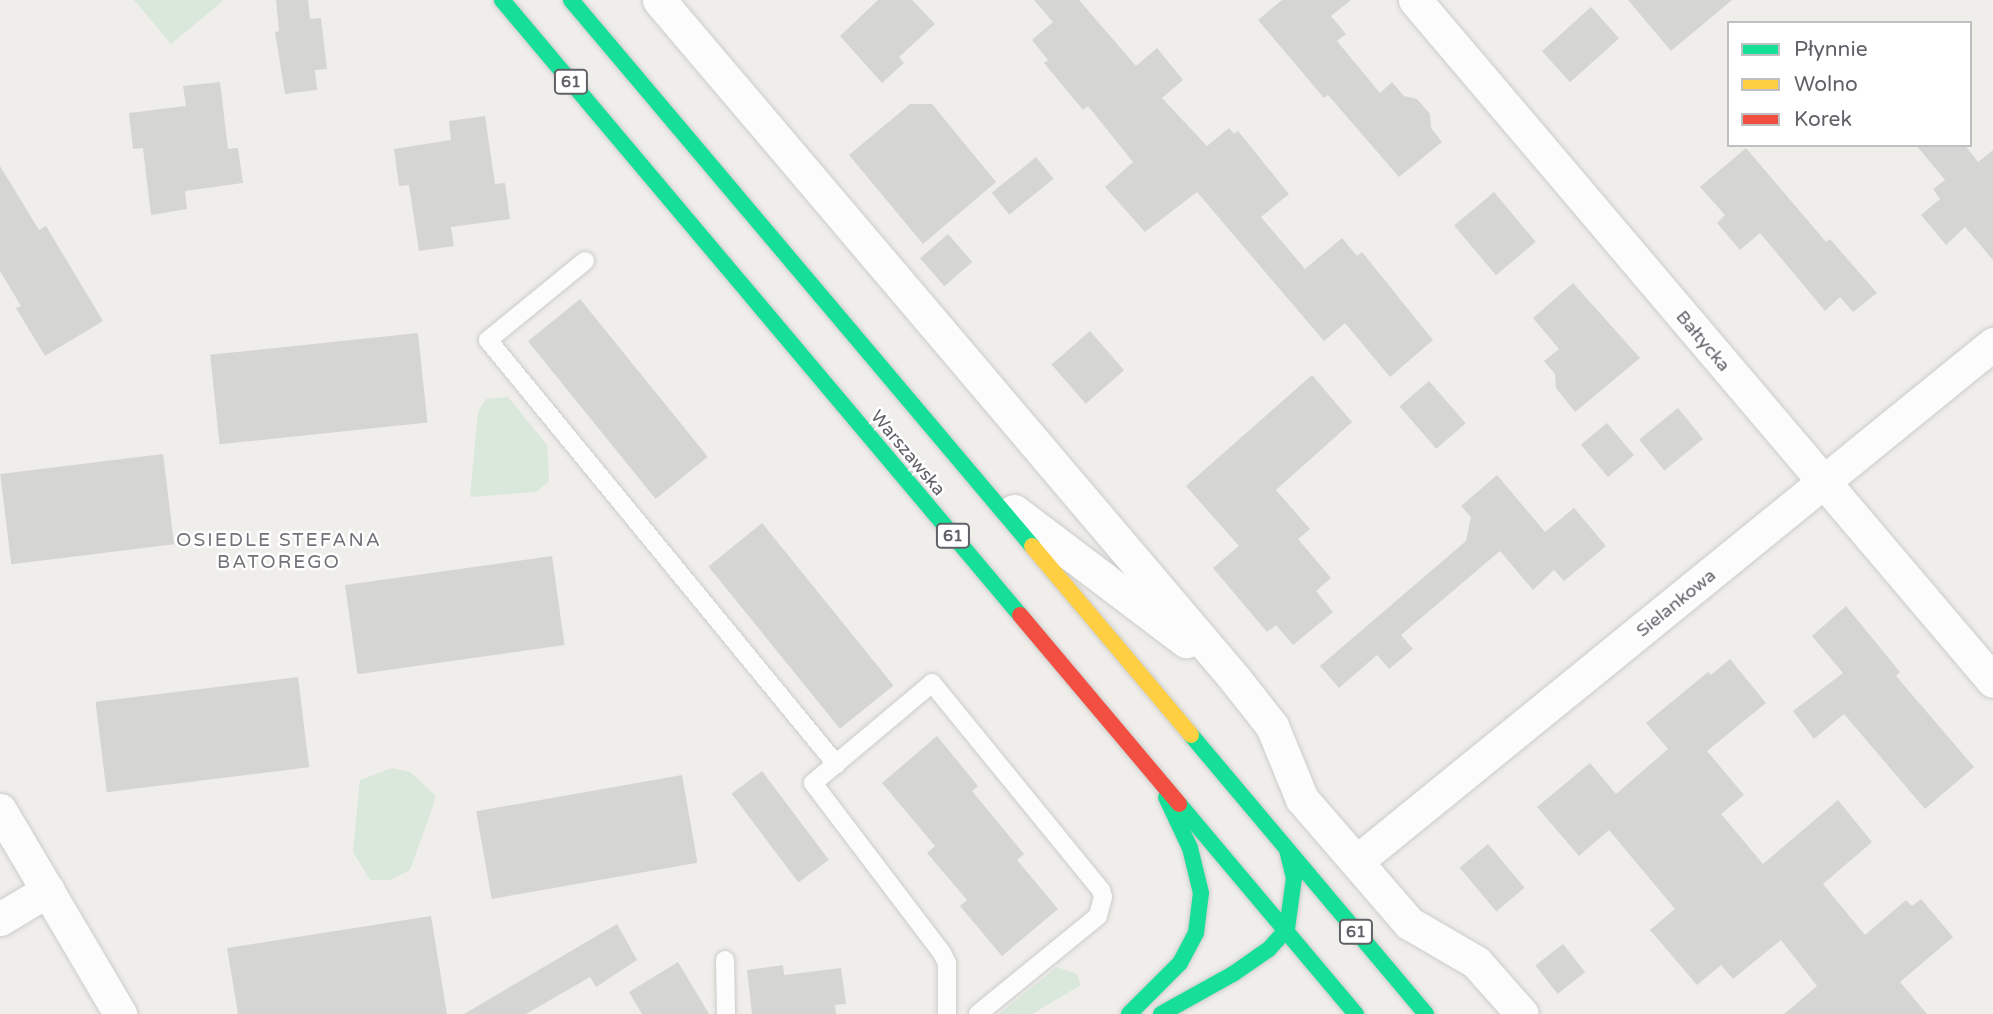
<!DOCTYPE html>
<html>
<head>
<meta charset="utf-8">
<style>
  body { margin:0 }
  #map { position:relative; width:1993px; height:1014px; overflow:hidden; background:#efeeea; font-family:"Varela Round",sans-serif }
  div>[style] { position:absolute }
  .green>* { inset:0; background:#dae8db }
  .building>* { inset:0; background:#d5d5d3; transform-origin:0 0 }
  .roads { filter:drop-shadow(0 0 2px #cccccb) drop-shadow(0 0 2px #cccccb) }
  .lane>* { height:18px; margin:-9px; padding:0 9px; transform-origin:9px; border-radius:9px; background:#fdfcfc }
  .street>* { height:33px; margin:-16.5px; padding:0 16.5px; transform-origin:16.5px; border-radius:16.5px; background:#fdfcfc }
  .fast>* { height:16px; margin:-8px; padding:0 8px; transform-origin:8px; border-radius:8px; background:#16e098 }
  .slow>* { height:16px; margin:-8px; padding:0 8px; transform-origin:8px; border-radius:8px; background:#ffcf43 }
  .jam>* { height:16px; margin:-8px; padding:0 8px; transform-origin:8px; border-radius:8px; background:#f24e42 }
  span { translate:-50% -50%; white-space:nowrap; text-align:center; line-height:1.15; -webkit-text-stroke:5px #fff; paint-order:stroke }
  .shield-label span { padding:2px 5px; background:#fff; border:2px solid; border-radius:5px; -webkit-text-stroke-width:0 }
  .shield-label { font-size:16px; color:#606167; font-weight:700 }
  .street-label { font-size:18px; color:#606167 }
  .neighbourhood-label { font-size:19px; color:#717378; letter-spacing:2px }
  .legend { position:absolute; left:1727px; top:21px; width:245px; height:126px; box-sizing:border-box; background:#fff; border:2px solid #bfc0c2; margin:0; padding:9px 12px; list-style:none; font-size:21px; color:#606167 }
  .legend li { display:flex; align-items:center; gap:14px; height:35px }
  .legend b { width:35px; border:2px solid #bfc0c2 }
</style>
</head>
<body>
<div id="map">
  <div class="green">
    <i style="clip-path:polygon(134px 0,224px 0,171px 44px)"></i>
    <i style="clip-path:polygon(508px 397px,547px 445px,549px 481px,536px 492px,470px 497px,478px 412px,486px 399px)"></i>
    <i style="clip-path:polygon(392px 768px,410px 772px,435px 795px,434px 803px,410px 870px,390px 880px,370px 880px,353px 852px,360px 780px)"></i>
    <i style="clip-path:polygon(1057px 967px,1077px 974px,1081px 985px,1032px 1014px,999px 1014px)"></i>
  </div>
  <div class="building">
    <i style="clip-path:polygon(276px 0,308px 0,310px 19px,321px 18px,327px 69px,315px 70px,317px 90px,285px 94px,275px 32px,279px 31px)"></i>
    <i style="clip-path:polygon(878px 0,912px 0,935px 24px,899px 57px,904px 63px,882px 83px,840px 36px)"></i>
    <i style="clip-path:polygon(1034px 0,1079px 0,1136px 66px,1157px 48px,1183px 80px,1162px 98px,1207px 146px,1229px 128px,1234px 134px,1238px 131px,1289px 194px,1261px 217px,1305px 269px,1342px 238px,1357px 256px,1362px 252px,1433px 340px,1390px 377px,1345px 323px,1324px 341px,1197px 192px,1145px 232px,1105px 187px,1133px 162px,1088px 106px,1083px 110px,1044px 63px,1048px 60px,1032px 40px,1053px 22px)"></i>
    <i style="clip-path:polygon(1282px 0,1351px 0,1331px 16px,1346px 34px,1337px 41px,1380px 93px,1392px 82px,1404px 96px,1417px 99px,1430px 114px,1431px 128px,1442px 142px,1399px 177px,1328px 95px,1324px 98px,1258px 20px)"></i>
    <i style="clip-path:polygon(1628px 0,1732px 0,1671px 51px)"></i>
    <i style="left:1591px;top:7px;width:42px;height:66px;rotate:48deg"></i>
    <i style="clip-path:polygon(220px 82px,228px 149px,238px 148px,243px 183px,185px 191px,187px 209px,151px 215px,143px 148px,133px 149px,129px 113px,186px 106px,183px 86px)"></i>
    <i style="clip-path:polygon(910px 104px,932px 104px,996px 182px,923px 244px,849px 155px)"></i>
    <i style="clip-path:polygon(485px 116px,495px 184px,505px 183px,510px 219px,451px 227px,454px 246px,419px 251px,409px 185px,399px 186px,394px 149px,451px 140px,449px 121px)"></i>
    <i style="clip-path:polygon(1916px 145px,1965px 145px,1978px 162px,1993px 150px,1993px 260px,1965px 227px,1946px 245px,1921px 215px,1940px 199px,1933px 189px,1945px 180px)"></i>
    <i style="clip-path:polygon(1746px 148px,1826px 242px,1830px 239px,1877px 293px,1853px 312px,1840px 297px,1825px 311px,1760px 233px,1740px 250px,1717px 223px,1725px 215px,1700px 187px)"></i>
    <i style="left:1036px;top:157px;width:28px;height:57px;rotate:51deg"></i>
    <i style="clip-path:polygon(0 166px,39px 230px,46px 226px,103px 321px,45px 356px,16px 308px,21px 306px,0 271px)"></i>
    <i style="left:1494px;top:192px;width:65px;height:52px;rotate:50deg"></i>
    <i style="left:948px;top:234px;width:37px;height:37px;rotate:49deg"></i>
    <i style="clip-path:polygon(1573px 283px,1640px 358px,1575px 412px,1556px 388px,1555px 374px,1544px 361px,1559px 349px,1533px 318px)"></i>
    <i style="left:580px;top:299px;width:203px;height:67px;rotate:51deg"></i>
    <i style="left:1090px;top:331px;width:52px;height:51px;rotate:49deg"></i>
    <i style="left:418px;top:333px;width:90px;height:209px;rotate:84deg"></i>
    <i style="clip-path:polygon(1312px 375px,1352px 422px,1276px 490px,1310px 529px,1298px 539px,1331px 578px,1316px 591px,1333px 612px,1293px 645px,1276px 625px,1267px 632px,1213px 568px,1239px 546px,1186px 486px)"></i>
    <i style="left:1429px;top:381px;width:56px;height:39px;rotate:49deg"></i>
    <i style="left:1678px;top:408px;width:40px;height:50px;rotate:51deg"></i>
    <i style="left:1607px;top:423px;width:42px;height:34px;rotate:50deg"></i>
    <i style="left:163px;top:454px;width:91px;height:164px;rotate:83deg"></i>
    <i style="clip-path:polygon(1497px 475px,1545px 532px,1574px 508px,1606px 546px,1564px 581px,1554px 570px,1533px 590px,1500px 551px,1401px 635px,1413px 649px,1389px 669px,1377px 655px,1339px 688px,1320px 666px,1466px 541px,1471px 517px,1461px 506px)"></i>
    <i style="left:762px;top:523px;width:209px;height:69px;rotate:51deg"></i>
    <i style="left:552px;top:556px;width:90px;height:209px;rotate:82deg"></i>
    <i style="clip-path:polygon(1846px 606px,1900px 672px,1896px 676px,1974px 767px,1925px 809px,1844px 714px,1814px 739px,1793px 711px,1843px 673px,1812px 636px)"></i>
    <i style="clip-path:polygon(1730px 659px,1766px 703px,1707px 751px,1744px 795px,1721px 814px,1763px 864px,1838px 800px,1872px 842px,1823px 884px,1865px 935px,1906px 900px,1912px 906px,1921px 899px,1953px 937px,1900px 982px,1927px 1014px,1784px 1014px,1817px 986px,1781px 940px,1733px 979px,1721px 965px,1697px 985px,1650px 930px,1675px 909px,1609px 830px,1579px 856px,1537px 807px,1590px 763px,1616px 794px,1668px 749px,1646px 723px,1708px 672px,1711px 675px)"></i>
    <i style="left:298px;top:677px;width:91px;height:204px;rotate:83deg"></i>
    <i style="clip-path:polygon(937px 736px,978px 786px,972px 791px,1024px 854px,1017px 860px,1058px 909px,1002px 956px,960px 906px,967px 900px,927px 853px,935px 846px,882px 783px)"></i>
    <i style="left:762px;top:771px;width:111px;height:38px;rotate:53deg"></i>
    <i style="left:682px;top:775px;width:89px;height:209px;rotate:80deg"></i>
    <i style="left:1488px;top:844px;width:57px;height:37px;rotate:50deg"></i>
    <i style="clip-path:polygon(431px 916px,447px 1014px,238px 1014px,227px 948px)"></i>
    <i style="clip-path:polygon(617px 924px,637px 960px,596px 987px,590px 977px,526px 1014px,464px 1014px)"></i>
    <i style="left:1563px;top:944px;width:36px;height:35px;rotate:52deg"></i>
    <i style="clip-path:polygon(678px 962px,709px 1014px,642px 1014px,629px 992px)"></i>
    <i style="clip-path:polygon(783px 965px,784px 975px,841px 968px,846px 1004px,835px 1005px,836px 1014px,752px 1014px,747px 970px)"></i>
  </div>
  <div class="roads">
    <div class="lane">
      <i style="left:585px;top:261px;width:125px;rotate:140.8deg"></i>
      <i style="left:488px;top:340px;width:549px;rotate:50.62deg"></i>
      <i style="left:725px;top:960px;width:54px;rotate:88.9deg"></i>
      <i style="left:947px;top:1014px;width:51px;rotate:-90deg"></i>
      <i style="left:947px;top:963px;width:11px;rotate:-117deg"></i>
      <i style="left:942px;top:953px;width:213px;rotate:-127.2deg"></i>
      <i style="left:813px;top:783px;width:155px;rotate:-40deg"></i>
      <i style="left:932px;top:683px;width:267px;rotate:50.8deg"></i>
      <i style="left:1101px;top:890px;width:7px;rotate:74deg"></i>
      <i style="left:1103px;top:897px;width:20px;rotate:105deg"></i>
      <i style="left:1098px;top:916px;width:155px;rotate:140.8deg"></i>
    </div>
    <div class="street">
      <i style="left:659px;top:0;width:890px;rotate:49.69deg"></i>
      <i style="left:1235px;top:679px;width:60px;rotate:51.8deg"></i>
      <i style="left:1272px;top:726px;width:79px;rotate:67.7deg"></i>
      <i style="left:1302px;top:799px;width:164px;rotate:49.2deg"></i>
      <i style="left:1409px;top:923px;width:78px;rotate:30.2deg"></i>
      <i style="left:1476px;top:962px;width:69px;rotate:48.5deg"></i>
      <i style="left:1415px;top:0;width:893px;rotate:49.68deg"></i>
      <i style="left:1014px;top:511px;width:216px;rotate:37.1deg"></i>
      <i style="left:0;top:810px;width:237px;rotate:59.5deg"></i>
      <i style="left:1357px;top:861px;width:820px;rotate:-39.11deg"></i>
      <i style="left:0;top:919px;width:56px;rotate:-31.1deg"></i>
    </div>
    <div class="fast">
      <i style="left:502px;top:0;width:804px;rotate:49.89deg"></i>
      <i style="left:571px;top:0;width:715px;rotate:49.82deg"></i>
      <i style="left:1191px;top:735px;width:365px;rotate:49.9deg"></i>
      <i style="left:1179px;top:804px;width:275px;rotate:49.9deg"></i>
      <i style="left:1129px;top:1014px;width:72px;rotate:-45deg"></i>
      <i style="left:1180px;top:963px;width:34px;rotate:-62deg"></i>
      <i style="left:1196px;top:933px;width:40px;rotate:-82.9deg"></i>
      <i style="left:1201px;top:893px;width:46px;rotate:-103.7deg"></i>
      <i style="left:1190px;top:848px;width:56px;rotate:-115.2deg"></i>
      <i style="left:1161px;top:1014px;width:82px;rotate:-29.1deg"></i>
      <i style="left:1233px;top:974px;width:44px;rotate:-34.8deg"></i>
      <i style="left:1269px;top:949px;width:27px;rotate:-48deg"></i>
      <i style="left:1287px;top:929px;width:51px;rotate:-82.2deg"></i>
      <i style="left:1294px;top:878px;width:29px;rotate:-104deg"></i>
    </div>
    <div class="slow">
      <i style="left:1032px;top:546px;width:247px;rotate:49.9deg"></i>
    </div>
    <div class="jam">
      <i style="left:1020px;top:615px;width:247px;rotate:49.9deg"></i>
    </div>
  </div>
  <div class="shield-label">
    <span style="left:571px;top:82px">61</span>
    <span style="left:953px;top:536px">61</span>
    <span style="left:1356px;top:932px">61</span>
  </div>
  <div class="street-label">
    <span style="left:1703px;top:341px;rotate:50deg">Bałtycka</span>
    <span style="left:908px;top:453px;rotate:50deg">Warszawska</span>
    <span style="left:1676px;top:603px;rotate:-39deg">Sielankowa</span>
  </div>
  <div class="neighbourhood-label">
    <span style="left:279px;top:552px">OSIEDLE STEFANA<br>BATOREGO</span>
  </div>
  <ul class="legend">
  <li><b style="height:9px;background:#16e098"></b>Płynnie</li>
  <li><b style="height:9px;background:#ffcf43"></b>Wolno</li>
  <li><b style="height:9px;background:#f24e42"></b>Korek</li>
  </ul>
</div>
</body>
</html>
